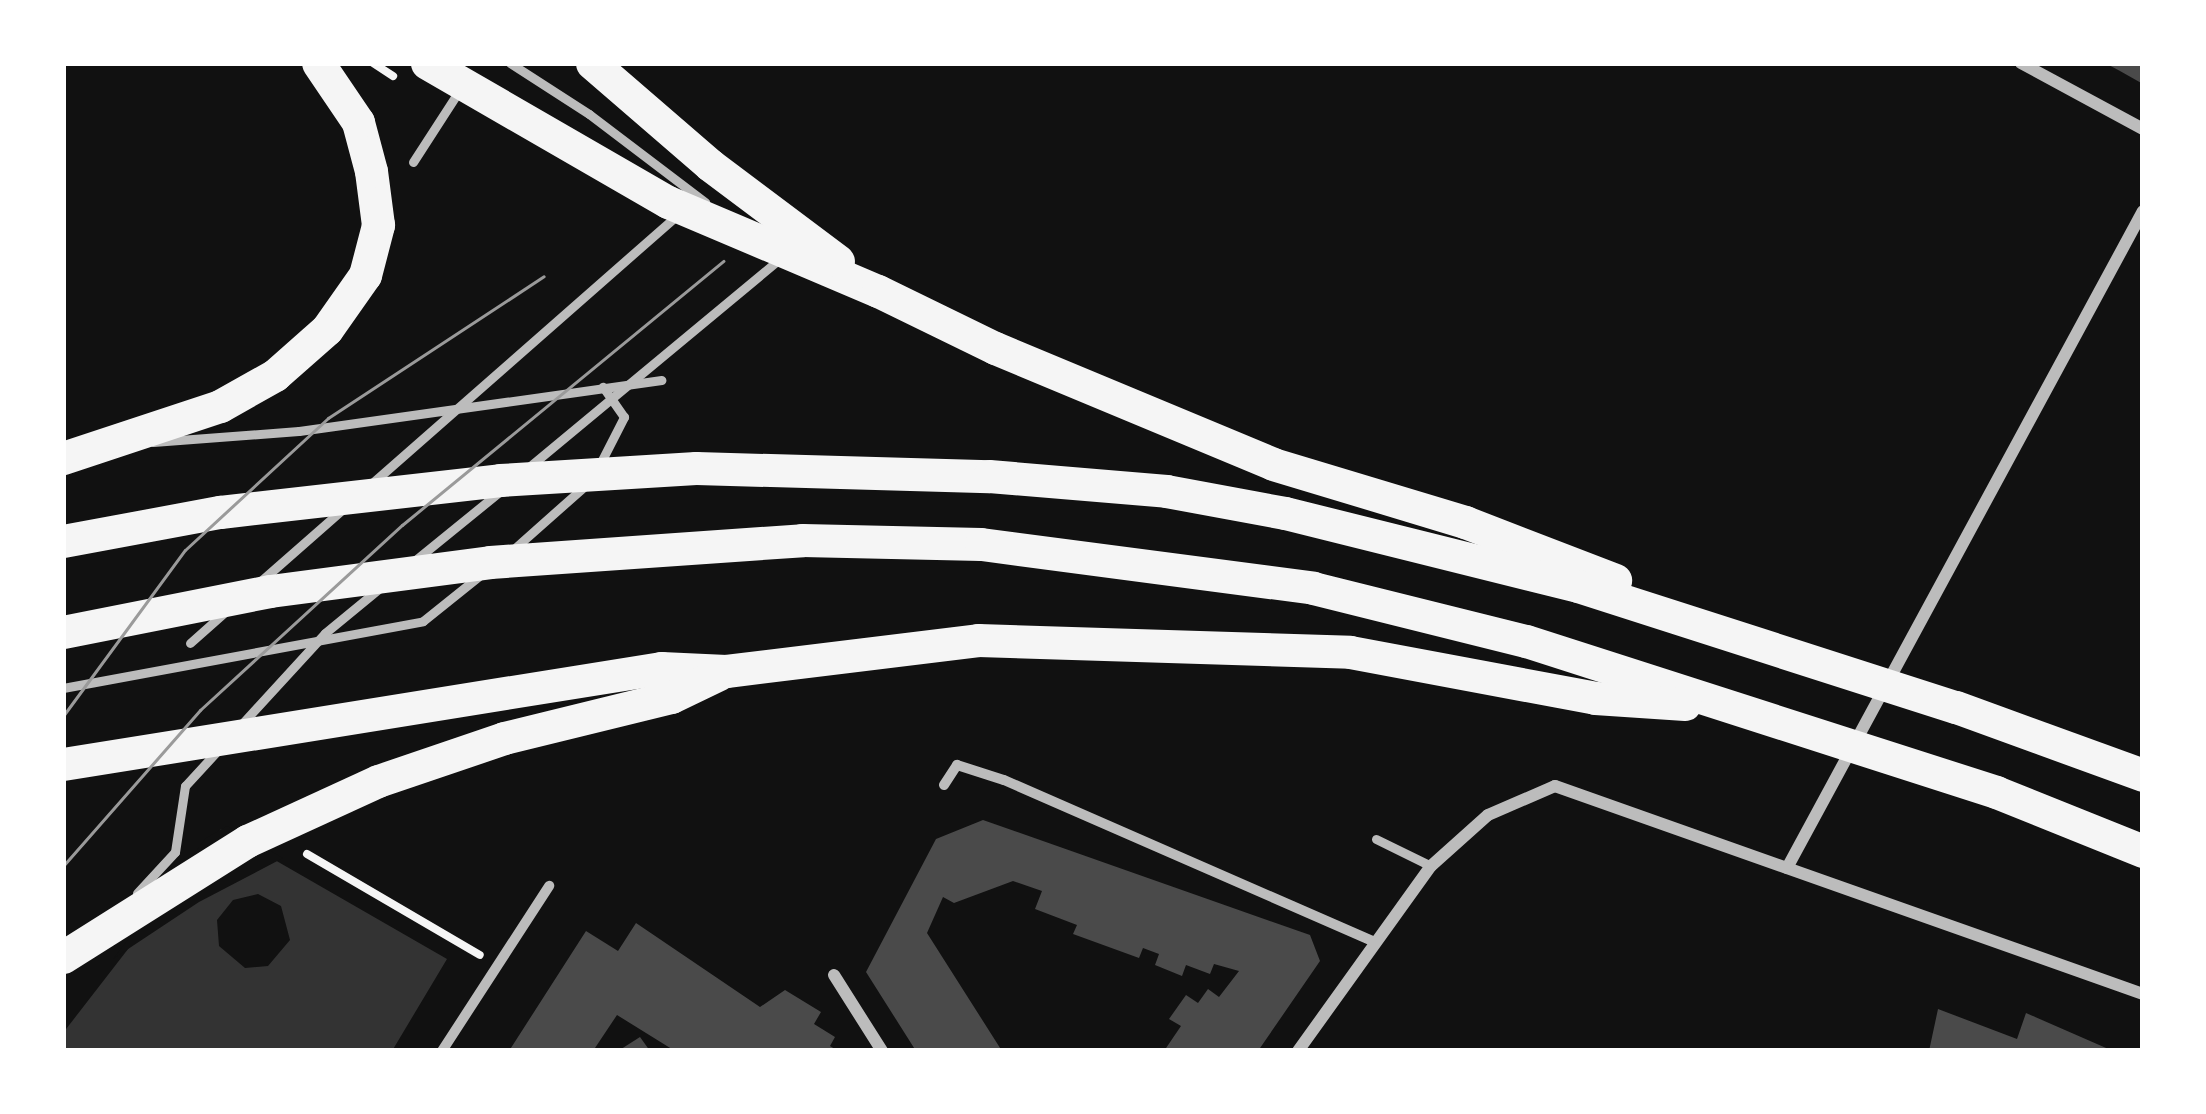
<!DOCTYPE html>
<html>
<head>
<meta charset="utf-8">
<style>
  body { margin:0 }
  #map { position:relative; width:2206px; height:1114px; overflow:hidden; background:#111; font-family:"Archivo Narrow",sans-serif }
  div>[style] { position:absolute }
  .water>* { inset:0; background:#333 }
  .pier>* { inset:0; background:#111 }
  .building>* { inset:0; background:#4a4a4a }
  .path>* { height:8px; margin:-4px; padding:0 4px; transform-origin:4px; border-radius:4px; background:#f5f5f5 }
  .service>* { height:9px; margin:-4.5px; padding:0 4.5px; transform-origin:4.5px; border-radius:4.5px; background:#bcbcbc }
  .pedestrian>* { height:10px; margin:-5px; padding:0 5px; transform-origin:5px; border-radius:5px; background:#bcbcbc }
  .minor>* { height:12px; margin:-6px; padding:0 6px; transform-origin:6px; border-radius:6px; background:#bcbcbc }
  .trunk>* { height:33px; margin:-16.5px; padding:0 16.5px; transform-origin:16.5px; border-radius:16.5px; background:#f5f5f5 }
  .tram>* { height:3px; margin:-1.5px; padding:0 1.5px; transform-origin:1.5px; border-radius:1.5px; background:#9a9a9a }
  span { translate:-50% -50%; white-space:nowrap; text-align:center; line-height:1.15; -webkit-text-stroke:10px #fff; paint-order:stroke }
  .frame { position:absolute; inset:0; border:66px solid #fff; pointer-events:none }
</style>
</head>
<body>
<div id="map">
  <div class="water">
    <i style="clip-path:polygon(evenodd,221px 829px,447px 959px,392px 1051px,63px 1051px,63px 1033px,221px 829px,258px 894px,281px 906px,290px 940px,268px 966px,245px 968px,219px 946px,217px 920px,233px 900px,258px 894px)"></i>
  </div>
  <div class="pier">
    <i style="clip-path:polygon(227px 826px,283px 858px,199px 902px,113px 959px,206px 838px)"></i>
  </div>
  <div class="building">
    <i style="clip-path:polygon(2105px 63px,2143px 63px,2143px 84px,2120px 71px)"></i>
    <i style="clip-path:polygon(983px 820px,1310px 935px,1320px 961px,1258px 1051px,1164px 1051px,1181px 1026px,1169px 1019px,1186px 995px,1198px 1003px,1208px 989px,1219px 997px,1239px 971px,1214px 964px,1210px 974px,1186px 965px,1182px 976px,1155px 965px,1159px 954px,1143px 948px,1139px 958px,1073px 934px,1077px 925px,1035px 909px,1042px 891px,1013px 881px,954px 903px,943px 897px,927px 933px,1002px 1051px,916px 1051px,866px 972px,936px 839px)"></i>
    <i style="clip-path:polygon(636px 923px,760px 1007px,785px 990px,821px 1012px,814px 1024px,835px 1037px,830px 1046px,838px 1051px,675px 1051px,617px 1015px,593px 1051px,509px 1051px,586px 931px,618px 951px)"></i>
    <i style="clip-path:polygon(1938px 1009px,2017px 1039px,2026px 1013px,2113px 1051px,1929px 1051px)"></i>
    <i style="clip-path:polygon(640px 1037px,650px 1051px,618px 1051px)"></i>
  </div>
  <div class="path">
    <i style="left:373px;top:63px;width:24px;rotate:33deg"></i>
    <i style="left:307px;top:854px;width:200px;rotate:30.3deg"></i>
  </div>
  <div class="service">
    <i style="left:510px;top:63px;width:94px;rotate:32.8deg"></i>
    <i style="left:589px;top:114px;width:146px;rotate:37.2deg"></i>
    <i style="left:413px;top:162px;width:85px;rotate:-57.1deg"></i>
    <i style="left:153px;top:442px;width:146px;rotate:-4.3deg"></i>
    <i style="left:299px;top:431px;width:366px;rotate:-8deg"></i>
    <i style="left:600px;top:464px;width:53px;rotate:-62.9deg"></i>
    <i style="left:624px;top:417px;width:37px;rotate:-125deg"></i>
    <i style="left:529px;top:467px;width:327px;rotate:-39.7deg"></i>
    <i style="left:370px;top:485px;width:409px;rotate:-41.3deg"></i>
    <i style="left:516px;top:547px;width:96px;rotate:-41.6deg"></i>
    <i style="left:413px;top:562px;width:109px;rotate:-39.1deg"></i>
    <i style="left:262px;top:580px;width:109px;rotate:-41.3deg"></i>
    <i style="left:190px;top:643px;width:48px;rotate:-41.6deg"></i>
    <i style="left:63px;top:688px;width:366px;rotate:-10.5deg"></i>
    <i style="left:423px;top:621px;width:72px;rotate:-38.8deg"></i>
    <i style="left:239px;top:727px;width:127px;rotate:-47.5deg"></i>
    <i style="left:325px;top:633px;width:72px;rotate:-39.4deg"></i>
    <i style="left:1376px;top:839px;width:61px;rotate:26.1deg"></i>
    <i style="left:137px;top:893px;width:56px;rotate:-47.2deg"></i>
    <i style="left:175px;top:852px;width:67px;rotate:-81.4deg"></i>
    <i style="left:185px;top:786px;width:52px;rotate:-47.4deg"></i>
  </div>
  <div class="pedestrian">
    <i style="left:944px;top:785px;width:24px;rotate:-57deg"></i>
    <i style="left:957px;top:765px;width:49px;rotate:17.7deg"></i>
    <i style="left:1004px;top:780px;width:403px;rotate:23.6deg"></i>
    <i style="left:442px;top:1051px;width:197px;rotate:-57deg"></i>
  </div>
  <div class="minor">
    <i style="left:2021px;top:63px;width:139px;rotate:28.4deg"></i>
    <i style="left:1787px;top:868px;width:747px;rotate:-61.55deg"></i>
    <i style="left:834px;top:975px;width:90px;rotate:57.7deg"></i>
    <i style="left:1298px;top:1051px;width:228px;rotate:-54.3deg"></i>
    <i style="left:1431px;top:866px;width:76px;rotate:-41.8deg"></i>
    <i style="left:1488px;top:815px;width:73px;rotate:-23.4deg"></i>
    <i style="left:1555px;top:786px;width:624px;rotate:19.48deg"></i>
  </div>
  <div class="trunk">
    <i style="left:427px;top:63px;width:278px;rotate:30deg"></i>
    <i style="left:668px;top:202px;width:228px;rotate:23deg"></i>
    <i style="left:878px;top:291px;width:130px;rotate:26deg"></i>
    <i style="left:995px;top:348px;width:301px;rotate:22.6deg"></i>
    <i style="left:1273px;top:464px;width:201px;rotate:16.8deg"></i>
    <i style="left:1465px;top:522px;width:161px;rotate:21.1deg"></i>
    <i style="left:592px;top:63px;width:156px;rotate:40.8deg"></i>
    <i style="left:710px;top:165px;width:160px;rotate:36.9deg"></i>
    <i style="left:63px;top:458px;width:165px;rotate:-18.3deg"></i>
    <i style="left:220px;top:406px;width:63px;rotate:-29.4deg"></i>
    <i style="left:275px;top:375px;width:69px;rotate:-41.5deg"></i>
    <i style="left:327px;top:329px;width:66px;rotate:-54.9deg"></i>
    <i style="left:365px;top:275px;width:52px;rotate:-75.4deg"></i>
    <i style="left:378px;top:225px;width:54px;rotate:-97.4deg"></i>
    <i style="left:371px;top:171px;width:51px;rotate:-104.9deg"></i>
    <i style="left:358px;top:122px;width:71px;rotate:-124.1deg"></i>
    <i style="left:63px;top:541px;width:160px;rotate:-10.5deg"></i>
    <i style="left:220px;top:512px;width:282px;rotate:-6.5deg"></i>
    <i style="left:500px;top:480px;width:196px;rotate:-3.5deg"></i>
    <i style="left:696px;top:468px;width:293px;rotate:1.6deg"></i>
    <i style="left:989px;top:476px;width:178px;rotate:4.8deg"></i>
    <i style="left:1166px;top:491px;width:121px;rotate:10.5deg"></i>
    <i style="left:1285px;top:513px;width:302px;rotate:14deg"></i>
    <i style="left:1578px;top:586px;width:397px;rotate:17.8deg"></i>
    <i style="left:1956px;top:707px;width:199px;rotate:20deg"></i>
    <i style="left:63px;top:632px;width:211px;rotate:-11.2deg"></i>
    <i style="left:270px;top:591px;width:222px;rotate:-7.5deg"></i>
    <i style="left:490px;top:562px;width:313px;rotate:-4deg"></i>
    <i style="left:802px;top:540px;width:179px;rotate:1.3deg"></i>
    <i style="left:981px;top:544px;width:335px;rotate:7.5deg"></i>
    <i style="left:1313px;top:588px;width:219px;rotate:14deg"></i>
    <i style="left:1526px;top:641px;width:494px;rotate:17.8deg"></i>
    <i style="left:1996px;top:792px;width:158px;rotate:21.9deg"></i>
    <i style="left:63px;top:764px;width:606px;rotate:-9.12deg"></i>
    <i style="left:661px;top:668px;width:65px;rotate:2.6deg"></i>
    <i style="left:726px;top:671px;width:254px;rotate:-7deg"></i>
    <i style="left:978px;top:640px;width:372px;rotate:1.8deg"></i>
    <i style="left:1350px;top:652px;width:249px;rotate:10.6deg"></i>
    <i style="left:1595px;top:698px;width:90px;rotate:3.8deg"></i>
    <i style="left:63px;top:957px;width:218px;rotate:-32.2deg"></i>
    <i style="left:247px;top:841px;width:144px;rotate:-24.6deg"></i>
    <i style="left:378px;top:781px;width:133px;rotate:-18.8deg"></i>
    <i style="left:504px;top:738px;width:172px;rotate:-13.8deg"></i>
    <i style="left:671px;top:697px;width:53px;rotate:-25.6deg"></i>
  </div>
  <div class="tram">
    <i style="left:63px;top:716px;width:206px;rotate:-53.7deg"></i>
    <i style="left:185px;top:550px;width:195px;rotate:-42.7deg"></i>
    <i style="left:328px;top:418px;width:258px;rotate:-33.3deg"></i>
    <i style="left:63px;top:866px;width:208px;rotate:-48.7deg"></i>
    <i style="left:200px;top:710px;width:274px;rotate:-42.5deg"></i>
    <i style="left:402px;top:525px;width:416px;rotate:-39.4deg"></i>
  </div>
  <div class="frame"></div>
</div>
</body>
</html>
